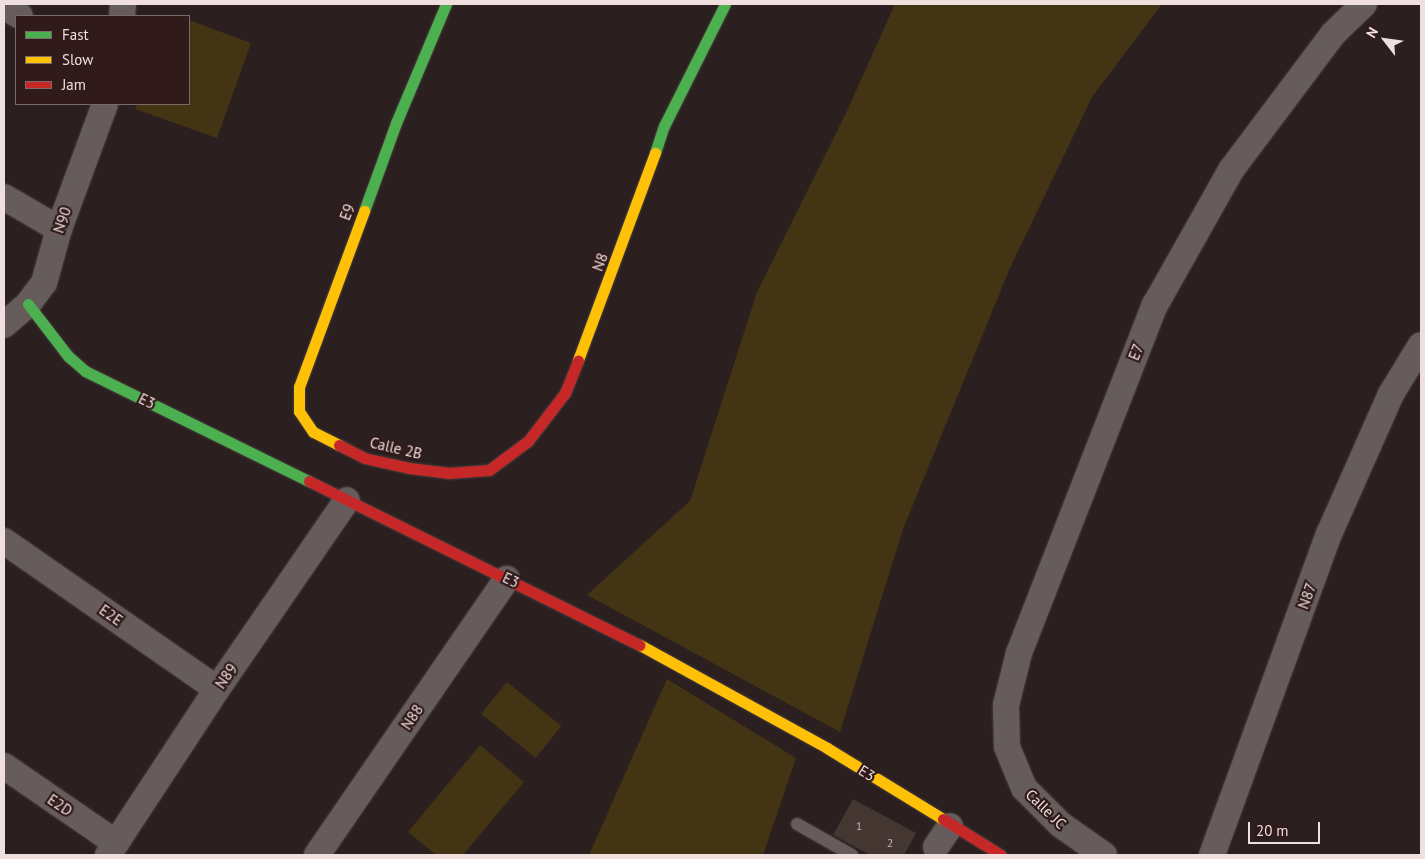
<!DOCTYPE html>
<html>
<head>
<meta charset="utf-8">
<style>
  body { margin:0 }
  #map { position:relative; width:1425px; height:859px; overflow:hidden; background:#2b1f1f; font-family:"PT Sans",sans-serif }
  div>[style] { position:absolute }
  .green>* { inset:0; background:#433514; transform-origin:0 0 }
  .building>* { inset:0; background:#443732 }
  .roads { filter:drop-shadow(0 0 1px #473d3d) drop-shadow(0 0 1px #473d3d) }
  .lane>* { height:12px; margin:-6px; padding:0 6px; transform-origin:6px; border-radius:6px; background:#665c5c }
  .street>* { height:26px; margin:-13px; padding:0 13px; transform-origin:13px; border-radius:13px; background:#665c5c }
  .fast>* { height:11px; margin:-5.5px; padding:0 5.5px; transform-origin:5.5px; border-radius:5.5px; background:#4caf50 }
  .slow>* { height:11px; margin:-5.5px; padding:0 5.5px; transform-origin:5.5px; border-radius:5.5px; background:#ffc107 }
  .jam>* { height:11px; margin:-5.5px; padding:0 5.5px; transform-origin:5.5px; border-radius:5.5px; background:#c62828 }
  span { translate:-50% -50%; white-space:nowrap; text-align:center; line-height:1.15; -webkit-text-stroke:4.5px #301a1a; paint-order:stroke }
  .number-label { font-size:12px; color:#c4b5b4 }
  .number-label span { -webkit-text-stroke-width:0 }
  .street-label { font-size:15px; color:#efdfdf }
  .frame { position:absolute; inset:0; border:5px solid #efdfdf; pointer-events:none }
  .legend { position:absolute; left:15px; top:15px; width:175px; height:90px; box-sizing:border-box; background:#301a1a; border:1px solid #7c6969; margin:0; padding:6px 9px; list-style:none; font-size:15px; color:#efdfdf }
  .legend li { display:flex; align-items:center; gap:10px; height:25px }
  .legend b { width:25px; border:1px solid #7c6969 }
  .north { position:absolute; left:1360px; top:15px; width:50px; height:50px; -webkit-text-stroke:4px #301a1a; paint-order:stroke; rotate:300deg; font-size:14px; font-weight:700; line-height:20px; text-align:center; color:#efdfdf }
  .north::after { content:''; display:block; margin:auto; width:18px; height:22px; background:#efdfdf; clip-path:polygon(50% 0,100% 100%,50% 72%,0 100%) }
  .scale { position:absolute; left:1248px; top:822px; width:72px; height:22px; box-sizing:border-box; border:2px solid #efdfdf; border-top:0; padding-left:6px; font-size:15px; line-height:18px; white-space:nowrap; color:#efdfdf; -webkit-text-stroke:4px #301a1a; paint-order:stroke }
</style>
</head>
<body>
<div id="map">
  <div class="green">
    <i style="clip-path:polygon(895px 4px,1162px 4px,1092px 97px,1010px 268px,903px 529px,840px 732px,587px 595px,690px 501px,757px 292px,847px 111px)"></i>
    <i style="clip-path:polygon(189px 20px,251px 43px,217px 138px,135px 109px,137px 104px,189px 104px)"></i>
    <i style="clip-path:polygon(667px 679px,796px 758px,763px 855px,589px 855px)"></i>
    <i style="left:507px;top:682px;width:70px;height:41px;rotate:39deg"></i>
    <i style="clip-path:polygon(480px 745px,524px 782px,463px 855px,436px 855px,408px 832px)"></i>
  </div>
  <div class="building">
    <i style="clip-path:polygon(853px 799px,916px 833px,904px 855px,870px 855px,833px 835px)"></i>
  </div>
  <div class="roads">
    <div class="lane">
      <i style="left:797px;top:824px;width:63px;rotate:29.4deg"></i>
    </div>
    <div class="street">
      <i style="left:4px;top:7px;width:18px;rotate:29deg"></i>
      <i style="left:122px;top:16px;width:12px;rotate:-85deg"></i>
      <i style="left:4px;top:197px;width:64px;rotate:30.2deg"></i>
      <i style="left:4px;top:325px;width:32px;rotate:-41deg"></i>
      <i style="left:28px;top:304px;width:26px;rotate:-53deg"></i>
      <i style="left:44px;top:283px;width:56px;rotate:-74.5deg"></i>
      <i style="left:59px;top:229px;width:133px;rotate:-69.8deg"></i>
      <i style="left:4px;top:541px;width:259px;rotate:34.8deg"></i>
      <i style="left:4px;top:766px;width:136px;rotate:34.5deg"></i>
      <i style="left:936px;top:847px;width:25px;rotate:-56deg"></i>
      <i style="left:108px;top:855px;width:199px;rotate:-56.7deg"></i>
      <i style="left:217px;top:689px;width:229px;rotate:-55.5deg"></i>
      <i style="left:317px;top:855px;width:335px;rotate:-55.5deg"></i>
      <i style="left:1104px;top:855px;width:52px;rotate:-145.1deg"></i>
      <i style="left:1061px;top:825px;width:52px;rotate:-135deg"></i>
      <i style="left:1024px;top:788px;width:44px;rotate:-112.5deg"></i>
      <i style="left:1007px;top:747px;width:42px;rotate:-91.4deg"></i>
      <i style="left:1006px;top:705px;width:54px;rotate:-76deg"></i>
      <i style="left:1019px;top:653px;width:374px;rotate:-68.7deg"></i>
      <i style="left:1155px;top:305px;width:155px;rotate:-60.6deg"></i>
      <i style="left:1231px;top:170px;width:170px;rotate:-53.1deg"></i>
      <i style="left:1333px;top:34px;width:43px;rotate:-44.1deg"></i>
      <i style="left:1212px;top:855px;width:342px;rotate:-70deg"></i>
      <i style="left:1329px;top:534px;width:153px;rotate:-66.1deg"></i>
      <i style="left:1391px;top:394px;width:57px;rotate:-58.5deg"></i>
    </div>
    <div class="fast">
      <i style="left:655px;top:153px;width:28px;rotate:-72deg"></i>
      <i style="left:664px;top:126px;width:136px;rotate:-63.4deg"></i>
      <i style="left:364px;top:211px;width:94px;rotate:-70deg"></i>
      <i style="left:396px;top:123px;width:129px;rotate:-67.2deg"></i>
      <i style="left:28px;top:304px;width:66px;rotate:52.4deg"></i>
      <i style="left:68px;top:356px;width:23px;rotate:41deg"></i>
      <i style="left:85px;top:371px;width:250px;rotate:26.2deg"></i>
    </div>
    <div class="slow">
      <i style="left:578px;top:360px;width:221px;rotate:-69.6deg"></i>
      <i style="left:339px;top:445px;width:29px;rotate:-153deg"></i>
      <i style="left:313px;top:432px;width:25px;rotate:-124deg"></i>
      <i style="left:299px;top:411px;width:24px;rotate:-90deg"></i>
      <i style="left:299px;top:387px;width:188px;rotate:-69.7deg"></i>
      <i style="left:640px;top:645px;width:213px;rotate:28.8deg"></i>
      <i style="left:827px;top:748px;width:136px;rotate:31.5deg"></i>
    </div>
    <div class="jam">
      <i style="left:339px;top:445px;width:28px;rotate:27deg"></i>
      <i style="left:364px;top:458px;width:46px;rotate:12.5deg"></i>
      <i style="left:409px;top:468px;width:39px;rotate:7deg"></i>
      <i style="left:448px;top:473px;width:41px;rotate:-4.2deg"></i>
      <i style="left:489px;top:470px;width:49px;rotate:-36.6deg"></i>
      <i style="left:528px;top:441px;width:61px;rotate:-52.4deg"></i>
      <i style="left:565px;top:393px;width:35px;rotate:-68deg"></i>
      <i style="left:309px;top:481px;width:369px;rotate:26.4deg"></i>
      <i style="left:943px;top:819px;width:68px;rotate:31.8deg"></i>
    </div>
  </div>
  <div class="number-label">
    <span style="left:859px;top:826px">1</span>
    <span style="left:890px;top:843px">2</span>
  </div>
  <div class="street-label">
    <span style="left:347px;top:212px;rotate:-70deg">E9</span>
    <span style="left:62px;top:220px;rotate:-71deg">N90</span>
    <span style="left:600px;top:262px;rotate:-70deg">N8</span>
    <span style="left:1136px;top:352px;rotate:-68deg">E7</span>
    <span style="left:147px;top:401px;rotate:26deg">E3</span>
    <span style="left:396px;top:448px;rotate:13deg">Calle 2B</span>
    <span style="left:511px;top:580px;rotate:26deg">E3</span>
    <span style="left:1307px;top:596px;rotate:-70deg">N87</span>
    <span style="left:111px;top:615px;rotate:35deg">E2E</span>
    <span style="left:226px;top:676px;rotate:-56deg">N89</span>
    <span style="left:412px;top:717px;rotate:-56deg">N88</span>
    <span style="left:867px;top:773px;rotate:32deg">E3</span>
    <span style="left:60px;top:805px;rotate:34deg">E2D</span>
    <span style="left:1046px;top:809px;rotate:44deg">Calle JC</span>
  </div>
  <div class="frame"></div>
  <ul class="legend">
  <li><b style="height:6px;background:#4caf50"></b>Fast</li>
  <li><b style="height:6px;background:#ffc107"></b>Slow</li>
  <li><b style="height:6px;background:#c62828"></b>Jam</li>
  </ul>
  <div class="north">N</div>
  <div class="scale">20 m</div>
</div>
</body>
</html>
